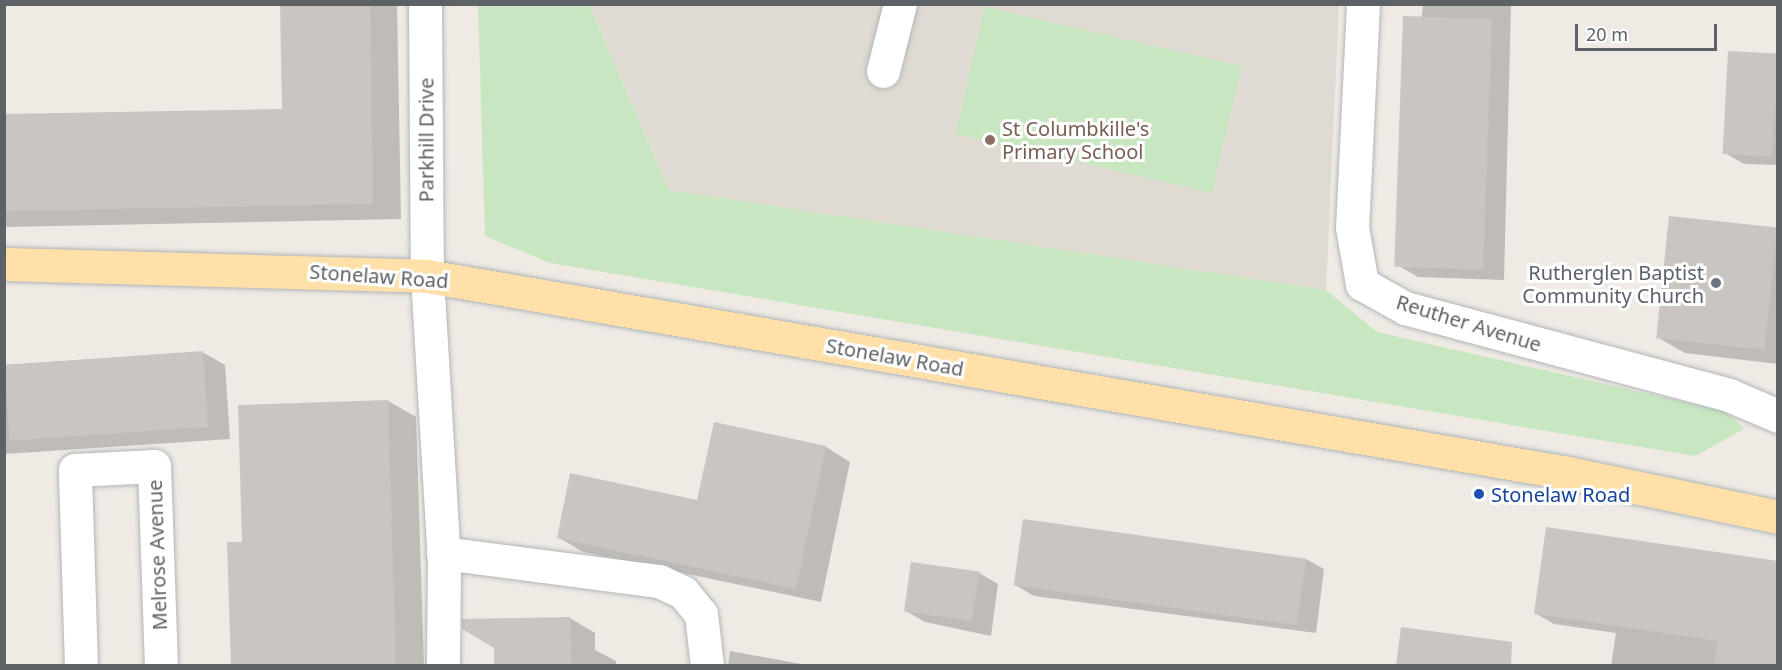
<!DOCTYPE html>
<html>
<head>
<meta charset="utf-8">
<style>
  body { margin:0 }
  #map { position:relative; width:1782px; height:670px; overflow:hidden; background:#efeae4; font-family:"Noto Sans",sans-serif }
  div>[style] { position:absolute }
  .education>* { inset:0; background:#dfdad2 }
  .green>* { inset:0; background:#c8e7c0; transform-origin:0 0 }
  .shadow>* { inset:0; background:#0003 }
  .building>* { inset:0; background:#cac5c0; transform-origin:0 0 }
  .roads { filter:drop-shadow(0 0 2px #b2b6b9) drop-shadow(0 0 2px #b2b6b9) }
  .minor>* { height:33px; margin:-16.5px; padding:0 16.5px; transform-origin:16.5px; border-radius:16.5px; background:#fff }
  .major>* { height:33px; margin:-16.5px; padding:0 16.5px; transform-origin:16.5px; border-radius:16.5px; background:#ffe0a9 }
  .dots>* { width:16px; height:16px; translate:-50% -50%; box-sizing:border-box; border:3px solid #fff; border-radius:50% }
  span { translate:-50% -50%; white-space:nowrap; text-align:center; line-height:1.15; -webkit-text-stroke:6px #fff; paint-order:stroke }
  .education-label { font-size:20px; color:#785e54 }
  .left { translate:0 -50%; text-align:left }
  .street-label { font-size:20px; color:#5c6265 }
  .worship-label { font-size:20px; color:#5b616d }
  .right { translate:-100% -50%; text-align:right }
  .transit-label { font-size:20px; color:#164399 }
  .frame { position:absolute; inset:0; border:6px solid #5c6265; pointer-events:none }
  .scale { position:absolute; left:1575px; top:24px; width:142px; height:27px; box-sizing:border-box; border:3px solid #5c6265; border-top:0; padding-left:8px; font-size:18px; line-height:21px; white-space:nowrap; color:#5c6265; -webkit-text-stroke:4px #fff; paint-order:stroke }
</style>
</head>
<body>
<div id="map">
  <div class="education">
    <i style="clip-path:polygon(589px 5px,1339px 5px,1326px 290px,669px 190px)"></i>
  </div>
  <div class="green">
    <i style="clip-path:polygon(478px 5px,589px 5px,669px 190px,1326px 290px,1377px 332px,1727px 412px,1744px 429px,1695px 456px,550px 263px,485px 236px)"></i>
    <i style="left:985px;top:7px;width:263px;height:130px;rotate:13deg"></i>
  </div>
  <div class="shadow">
    <i style="clip-path:polygon(281px 4px,397px 4px,401px 219px,4px 227px,4px 115px,284px 110px)"></i>
    <i style="clip-path:polygon(1423px 4px,1511px 4px,1504px 280px,1418px 277px,1399px 266px)"></i>
    <i style="clip-path:polygon(1778px 55px,1778px 165px,1744px 164px,1725px 153px)"></i>
    <i style="clip-path:polygon(1671px 218px,1778px 230px,1778px 364px,1685px 353px,1657px 337px)"></i>
    <i style="clip-path:polygon(202px 352px,225px 365px,230px 439px,4px 454px,4px 365px)"></i>
    <i style="clip-path:polygon(388px 401px,416px 417px,424px 666px,232px 666px,244px 544px)"></i>
    <i style="clip-path:polygon(826px 447px,850px 462px,821px 602px,583px 552px,558px 537px,699px 501px)"></i>
    <i style="clip-path:polygon(1306px 559px,1324px 569px,1316px 633px,1034px 596px,1015px 585px)"></i>
    <i style="clip-path:polygon(1778px 563px,1778px 666px,1611px 666px,1616px 633px,1554px 624px,1535px 613px)"></i>
    <i style="clip-path:polygon(912px 564px,979px 573px,998px 584px,991px 636px,925px 622px,906px 611px)"></i>
    <i style="clip-path:polygon(570px 618px,595px 633px,595px 650px,616px 661px,616px 666px,496px 666px,495px 647px,464px 620px)"></i>
    <i style="clip-path:polygon(730px 651px,812px 666px,728px 666px)"></i>
  </div>
  <div class="building">
    <i style="clip-path:polygon(280px 4px,370px 4px,373px 204px,4px 211px,4px 114px,282px 109px)"></i>
    <i style="left:1403px;top:16px;width:89px;height:251px;rotate:2deg"></i>
    <i style="left:1728px;top:51px;width:50px;height:103px;rotate:3deg"></i>
    <i style="left:1669px;top:216px;width:109px;height:123px;rotate:6deg"></i>
    <i style="left:203px;top:351px;width:76px;height:199px;rotate:86deg"></i>
    <i style="clip-path:polygon(388px 400px,396px 666px,231px 666px,227px 542px,242px 542px,238px 405px)"></i>
    <i style="clip-path:polygon(714px 422px,826px 446px,796px 589px,557px 538px,570px 473px,697px 500px)"></i>
    <i style="left:1023px;top:519px;width:286px;height:67px;rotate:8deg"></i>
    <i style="clip-path:polygon(1546px 527px,1778px 561px,1778px 666px,1714px 666px,1718px 641px,1534px 614px)"></i>
    <i style="left:911px;top:562px;width:69px;height:50px;rotate:8deg"></i>
    <i style="clip-path:polygon(570px 617px,572px 666px,494px 666px,494px 648px,462px 629px,462px 619px)"></i>
    <i style="clip-path:polygon(1401px 627px,1512px 642px,1511px 666px,1396px 666px)"></i>
  </div>
  <div class="roads">
    <div class="minor">
      <i style="left:425px;top:4px;width:272px;rotate:89.6deg"></i>
      <i style="left:427px;top:276px;width:288px;rotate:86.6deg"></i>
      <i style="left:444px;top:563px;width:103px;rotate:90.6deg"></i>
      <i style="left:1363px;top:4px;width:223px;rotate:92.8deg"></i>
      <i style="left:1352px;top:227px;width:58px;rotate:80deg"></i>
      <i style="left:1362px;top:284px;width:49px;rotate:29.2deg"></i>
      <i style="left:1405px;top:308px;width:335px;rotate:15deg"></i>
      <i style="left:1729px;top:395px;width:53px;rotate:23.2deg"></i>
      <i style="left:883px;top:71px;width:69px;rotate:-75.8deg"></i>
      <i style="left:443px;top:553px;width:218px;rotate:7.4deg"></i>
      <i style="left:659px;top:581px;width:26px;rotate:25deg"></i>
      <i style="left:683px;top:592px;width:28px;rotate:51deg"></i>
      <i style="left:701px;top:614px;width:52px;rotate:83.4deg"></i>
      <i style="left:81px;top:666px;width:196px;rotate:-91.8deg"></i>
      <i style="left:75px;top:470px;width:79px;rotate:-2.9deg"></i>
      <i style="left:154px;top:466px;width:200px;rotate:88deg"></i>
    </div>
    <div class="major">
      <i style="left:4px;top:264px;width:423px;rotate:1.6deg"></i>
      <i style="left:427px;top:276px;width:1158px;rotate:9.8deg"></i>
      <i style="left:1568px;top:473px;width:215px;rotate:11.8deg"></i>
    </div>
  </div>
  <div class="dots">
    <i style="left:990px;top:140px;background:#8d6e63"></i>
    <i style="left:1716px;top:283px;background:#6b7280"></i>
    <i style="left:1479px;top:494px;background:#1a4fb4"></i>
  </div>
  <div class="education-label">
    <span class="left" style="left:1002px;top:140px">St Columbkille's<br>Primary School</span>
  </div>
  <div class="street-label">
    <span style="left:426px;top:140px;rotate:-90deg">Parkhill Drive</span>
    <span style="left:379px;top:276px;rotate:4deg">Stonelaw Road</span>
    <span style="left:1469px;top:323px;rotate:17deg">Reuther Avenue</span>
    <span style="left:895px;top:357px;rotate:10deg">Stonelaw Road</span>
    <span style="left:157px;top:555px;rotate:-92deg">Melrose Avenue</span>
  </div>
  <div class="worship-label">
    <span class="right" style="left:1704px;top:284px">Rutherglen Baptist<br>Community Church</span>
  </div>
  <div class="transit-label">
    <span class="left" style="left:1491px;top:494px">Stonelaw Road</span>
  </div>
  <div class="frame"></div>
  <div class="scale">20 m</div>
</div>
</body>
</html>
